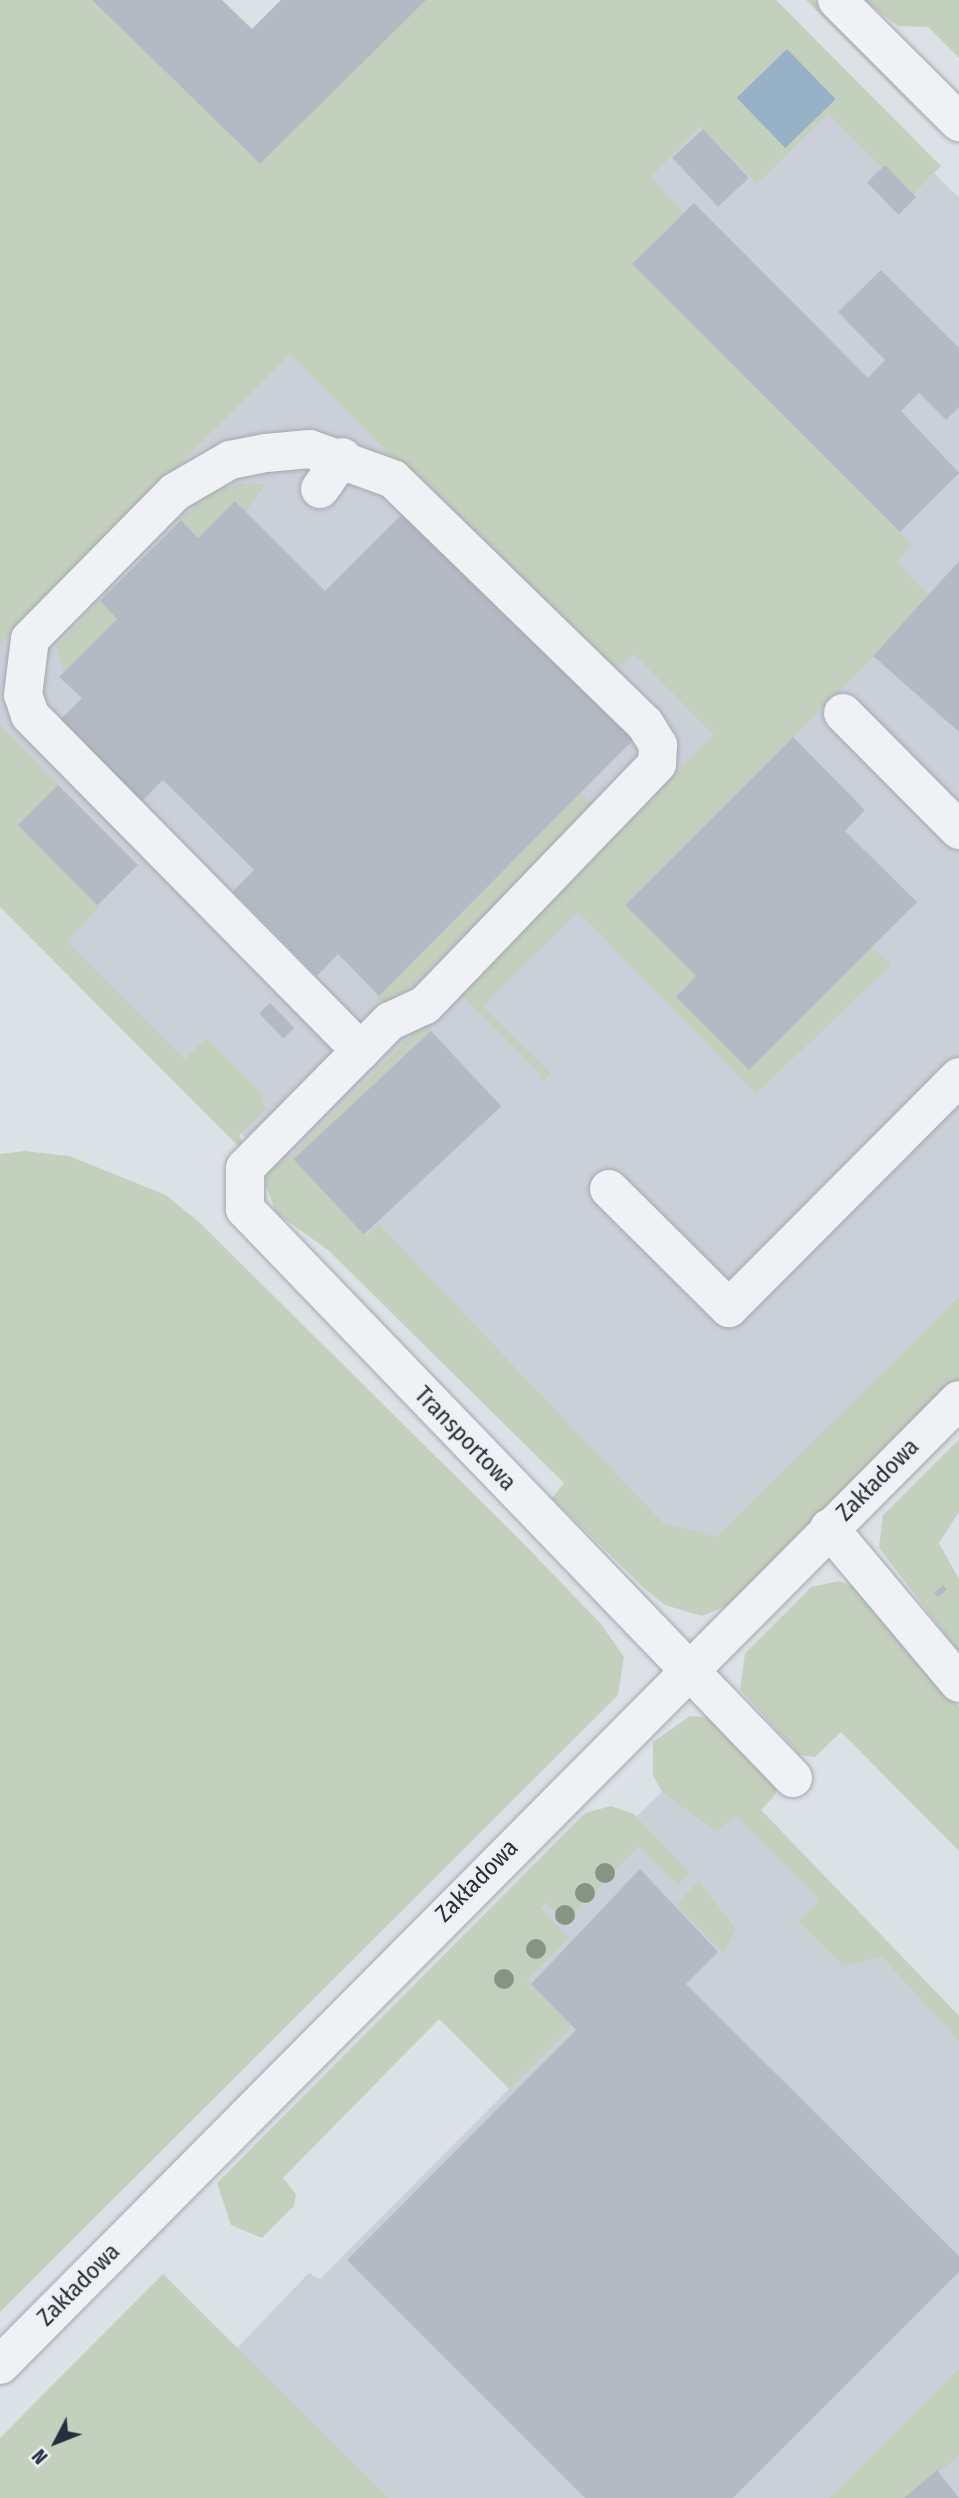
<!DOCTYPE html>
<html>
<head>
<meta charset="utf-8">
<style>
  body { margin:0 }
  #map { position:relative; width:959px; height:2498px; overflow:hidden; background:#dce1e6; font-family:"Fira Sans Condensed",sans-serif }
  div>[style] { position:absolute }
  .built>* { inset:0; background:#cbd0d8 }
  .green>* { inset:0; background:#c4d0be }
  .water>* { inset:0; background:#97b1c6; transform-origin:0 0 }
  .building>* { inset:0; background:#b4bac3; transform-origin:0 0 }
  .roads { filter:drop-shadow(0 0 2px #a2a8b0) drop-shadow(0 0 2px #a2a8b0) }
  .minor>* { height:38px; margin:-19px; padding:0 19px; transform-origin:19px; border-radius:19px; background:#eff1f5 }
  .trees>* { width:20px; height:20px; margin:-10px; border-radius:50%; background:#859684 }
  span { translate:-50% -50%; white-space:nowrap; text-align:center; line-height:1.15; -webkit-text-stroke:5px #ecf0f4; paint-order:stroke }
  .street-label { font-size:24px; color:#26303c }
  .north { position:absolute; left:21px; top:2407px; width:70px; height:70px; -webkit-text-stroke:5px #ecf0f4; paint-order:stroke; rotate:228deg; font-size:19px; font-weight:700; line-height:28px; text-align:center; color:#26303c }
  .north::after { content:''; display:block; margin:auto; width:24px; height:32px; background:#26303c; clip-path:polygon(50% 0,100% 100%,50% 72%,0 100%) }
</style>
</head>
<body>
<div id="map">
  <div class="built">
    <i style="clip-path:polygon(631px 0,761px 0,959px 198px,959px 1325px,716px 1568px,674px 1568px,0 892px,0 631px)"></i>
    <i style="clip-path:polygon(704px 1751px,959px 2016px,959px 2498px,389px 2498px,237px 2348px,309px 2273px,320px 2279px,509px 2089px,434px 2013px)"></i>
  </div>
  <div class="green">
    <i style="clip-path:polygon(0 0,92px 0,260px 164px,424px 0,776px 0,941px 166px,911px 197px,828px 114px,757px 184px,700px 127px,651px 177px,684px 213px,632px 264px,912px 545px,897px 562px,932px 598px,625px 905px,696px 976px,676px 997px,872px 946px,891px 965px,756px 1094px,578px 912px,483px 1006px,551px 1073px,542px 1083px,540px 1074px,457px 991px,713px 734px,634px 654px,622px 666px,602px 666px,290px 354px,0 644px)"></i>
    <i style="clip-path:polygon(806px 0,814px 0,943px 137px)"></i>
    <i style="clip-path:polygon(864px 0,959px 0,959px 58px,928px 27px,898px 26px)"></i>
    <i style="clip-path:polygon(240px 483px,265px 484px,246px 512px,235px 501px,198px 538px,181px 520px,208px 494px)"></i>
    <i style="clip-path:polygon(100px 601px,117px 619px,64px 672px,56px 646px)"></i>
    <i style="clip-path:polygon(0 725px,58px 785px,19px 825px,100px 906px,67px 941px,185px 1059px,206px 1038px,262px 1094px,265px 1110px,239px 1136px,245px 1143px,240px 1148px,0 907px)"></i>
    <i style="clip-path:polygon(581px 793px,594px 806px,405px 995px,388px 1005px,376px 998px)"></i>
    <i style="clip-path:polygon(423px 1023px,431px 1031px,297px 1163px,366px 1236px,379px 1224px,663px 1523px,716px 1537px,959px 1297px,959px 1380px,734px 1603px,702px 1616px,665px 1605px,647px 1591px,552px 1498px,564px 1483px,328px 1250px,276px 1213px,265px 1182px,269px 1168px,288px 1159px)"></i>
    <i style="clip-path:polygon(25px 1151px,69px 1156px,166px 1195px,200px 1223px,516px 1536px,601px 1624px,624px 1657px,618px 1695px,0 2312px,0 1154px)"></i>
    <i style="clip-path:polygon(959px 1439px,959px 1512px,939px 1543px,959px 1579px,959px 1652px,879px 1548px,883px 1515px)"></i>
    <i style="clip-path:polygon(839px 1581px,861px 1590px,959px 1707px,959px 1851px,841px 1732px,815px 1757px,800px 1755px,740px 1690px,745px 1653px,811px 1587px)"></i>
    <i style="clip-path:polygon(690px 1716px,710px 1717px,776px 1782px,776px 1794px,761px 1810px,959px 2016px,959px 2041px,881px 1956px,844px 1967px,798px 1921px,820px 1899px,737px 1816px,715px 1831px,662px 1792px,653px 1775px,653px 1742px)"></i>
    <i style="clip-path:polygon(611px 1806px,634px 1814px,690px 1873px,678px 1885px,638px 1847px,565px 1922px,547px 1903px,541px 1909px,569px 1938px,527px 1980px,571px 2026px,510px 2088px,439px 2019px,283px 2178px,296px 2194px,294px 2206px,262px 2238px,231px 2225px,217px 2183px,585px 1813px)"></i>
    <i style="clip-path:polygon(699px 1881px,736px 1929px,724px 1953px,675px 1905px)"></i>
    <i style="clip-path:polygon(163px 2274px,389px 2498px,0 2498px,0 2438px)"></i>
    <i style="clip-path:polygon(959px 2369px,959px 2456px,906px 2498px,829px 2498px)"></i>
  </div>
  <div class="water">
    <i style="left:787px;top:49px;width:70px;height:70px;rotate:46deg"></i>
  </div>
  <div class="building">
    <i style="clip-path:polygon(92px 0,222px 0,252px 29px,281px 0,426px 0,260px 164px)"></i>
    <i style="left:703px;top:129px;width:67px;height:42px;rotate:47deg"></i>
    <i style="left:885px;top:165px;width:45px;height:25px;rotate:46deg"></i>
    <i style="clip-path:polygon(694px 203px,868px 378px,885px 360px,838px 312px,881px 270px,959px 348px,959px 407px,946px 420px,919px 393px,901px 411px,959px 473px,900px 532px,632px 264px)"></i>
    <i style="clip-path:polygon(235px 501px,325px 591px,409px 507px,638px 735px,379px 996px,338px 954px,317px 976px,233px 891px,254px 870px,163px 780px,142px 801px,60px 720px,82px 698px,59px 677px,117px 619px,100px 601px,181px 520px,198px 538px)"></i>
    <i style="clip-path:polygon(959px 561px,959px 732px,873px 656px)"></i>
    <i style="clip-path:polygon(793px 737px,865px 810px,845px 831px,917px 902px,749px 1070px,676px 997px,696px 976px,625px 905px)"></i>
    <i style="left:58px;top:785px;width:113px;height:57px;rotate:45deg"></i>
    <i style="left:270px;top:1003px;width:35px;height:15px;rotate:46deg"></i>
    <i style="left:431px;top:1031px;width:103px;height:188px;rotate:47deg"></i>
    <i style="left:943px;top:1585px;width:6px;height:12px;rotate:51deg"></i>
    <i style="clip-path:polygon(640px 1869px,718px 1952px,686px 1984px,959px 2256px,959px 2272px,733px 2498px,585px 2498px,347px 2260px,576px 2030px,531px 1984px)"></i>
    <i style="clip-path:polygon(937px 2470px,959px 2498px,904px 2498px)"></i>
  </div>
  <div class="roads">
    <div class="minor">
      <i style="left:837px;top:0;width:173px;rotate:45deg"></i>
      <i style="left:320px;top:489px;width:39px;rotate:-55deg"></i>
      <i style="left:843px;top:713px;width:165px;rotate:45.2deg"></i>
      <i style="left:361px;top:1051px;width:472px;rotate:-134.6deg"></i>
      <i style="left:30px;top:715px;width:21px;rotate:-109deg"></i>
      <i style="left:23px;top:695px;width:56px;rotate:-82.9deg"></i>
      <i style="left:30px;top:639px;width:206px;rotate:-45.4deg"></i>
      <i style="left:175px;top:492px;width:64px;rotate:-30.2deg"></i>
      <i style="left:230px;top:460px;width:37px;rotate:-11deg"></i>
      <i style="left:266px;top:453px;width:44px;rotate:-5.2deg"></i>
      <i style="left:310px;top:449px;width:88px;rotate:19.9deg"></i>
      <i style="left:393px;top:479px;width:351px;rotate:44.2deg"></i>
      <i style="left:645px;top:724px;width:25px;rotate:58deg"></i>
      <i style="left:658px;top:745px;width:19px;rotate:93deg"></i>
      <i style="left:657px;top:764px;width:335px;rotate:133.9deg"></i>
      <i style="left:425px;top:1005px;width:38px;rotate:155deg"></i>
      <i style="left:390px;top:1021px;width:206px;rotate:134.6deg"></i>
      <i style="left:245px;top:1168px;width:41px;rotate:90deg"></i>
      <i style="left:245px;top:1209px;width:790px;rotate:46.08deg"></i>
      <i style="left:609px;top:1189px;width:169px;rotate:44.8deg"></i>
      <i style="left:729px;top:1308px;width:326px;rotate:-45.1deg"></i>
      <i style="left:829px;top:1528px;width:202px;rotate:50deg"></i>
      <i style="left:0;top:2365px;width:1360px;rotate:-45.18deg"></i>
    </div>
  </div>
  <div class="trees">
    <i style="left:605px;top:1873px"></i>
    <i style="left:585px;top:1893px"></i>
    <i style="left:565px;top:1915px"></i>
    <i style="left:536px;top:1949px"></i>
    <i style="left:504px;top:1979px"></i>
  </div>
  <div class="street-label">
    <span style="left:465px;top:1439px;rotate:46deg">Transportowa</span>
    <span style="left:878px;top:1480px;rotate:-45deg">Zakładowa</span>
    <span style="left:477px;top:1881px;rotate:-45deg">Zakładowa</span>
    <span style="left:79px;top:2285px;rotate:-45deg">Zakładowa</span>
  </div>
  <div class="north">N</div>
</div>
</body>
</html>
